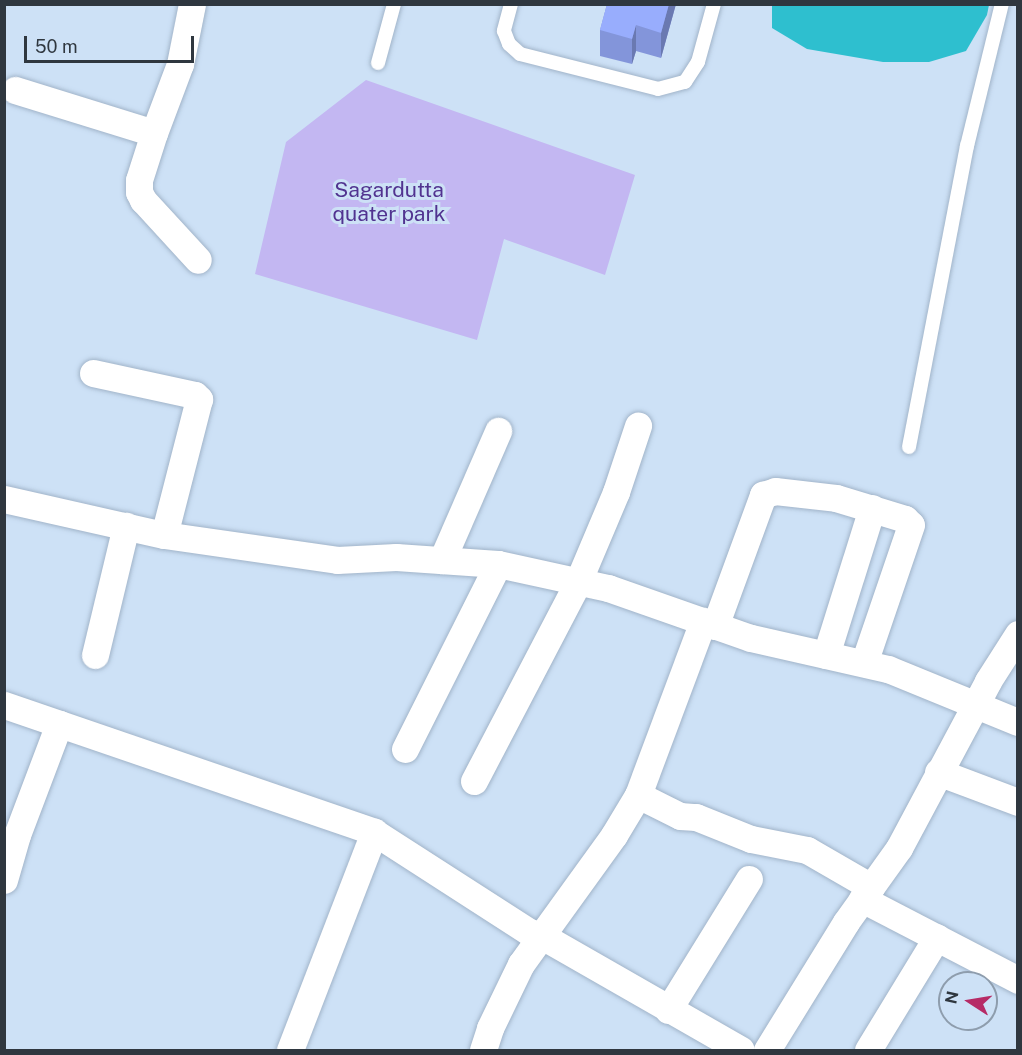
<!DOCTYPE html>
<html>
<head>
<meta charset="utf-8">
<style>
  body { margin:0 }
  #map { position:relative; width:1022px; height:1055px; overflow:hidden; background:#cde1f6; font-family:"Public Sans",sans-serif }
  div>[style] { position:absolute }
  .green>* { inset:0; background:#c3b7f2 }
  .water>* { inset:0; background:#2ebfcf }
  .roads { filter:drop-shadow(0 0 2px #a1b4c9) drop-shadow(0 0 2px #a1b4c9) }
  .service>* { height:14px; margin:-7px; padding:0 7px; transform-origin:7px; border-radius:7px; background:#fff }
  .minor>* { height:27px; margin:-13.5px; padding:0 13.5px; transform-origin:13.5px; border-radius:13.5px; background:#fff }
  .wall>* { inset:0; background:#8395da }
  .shaded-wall>* { inset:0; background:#6a79b1 }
  .building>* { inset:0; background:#98adfd }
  span { translate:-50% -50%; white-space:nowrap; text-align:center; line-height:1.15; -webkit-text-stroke:6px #cde1f6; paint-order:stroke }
  .park-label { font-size:21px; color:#513390 }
  .frame { position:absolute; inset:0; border:6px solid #2f373f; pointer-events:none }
  .north { position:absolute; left:938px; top:971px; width:60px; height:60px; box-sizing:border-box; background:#cde1f6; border:2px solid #8e9dad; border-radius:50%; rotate:282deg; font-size:16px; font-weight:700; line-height:24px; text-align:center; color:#2f373f }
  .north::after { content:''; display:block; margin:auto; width:21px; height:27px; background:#b62b66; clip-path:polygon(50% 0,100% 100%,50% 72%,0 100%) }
  .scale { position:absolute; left:24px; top:36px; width:170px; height:27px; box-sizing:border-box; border:3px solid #2f373f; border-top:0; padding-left:8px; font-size:18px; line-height:21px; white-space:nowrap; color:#2f373f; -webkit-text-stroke:4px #cde1f6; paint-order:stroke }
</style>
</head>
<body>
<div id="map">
  <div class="green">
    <i style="clip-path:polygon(366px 80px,635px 175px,605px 275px,504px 239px,477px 340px,255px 274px,286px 142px)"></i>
  </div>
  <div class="water">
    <i style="clip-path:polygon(772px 5px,772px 4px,989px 5px,987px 15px,966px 51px,929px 62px,883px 62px,807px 49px,772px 28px)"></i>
  </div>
  <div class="roads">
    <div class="service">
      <i style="left:511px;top:4px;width:28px;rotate:105deg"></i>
      <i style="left:504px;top:31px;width:14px;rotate:69deg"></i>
      <i style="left:509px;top:44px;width:15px;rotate:42deg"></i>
      <i style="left:520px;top:54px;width:142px;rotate:14.2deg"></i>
      <i style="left:658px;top:89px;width:28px;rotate:-15deg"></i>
      <i style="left:685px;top:82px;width:24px;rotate:-57deg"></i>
      <i style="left:698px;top:62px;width:60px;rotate:-74.6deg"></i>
      <i style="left:378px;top:63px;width:61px;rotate:-74.8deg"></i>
      <i style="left:909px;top:447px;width:307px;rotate:-79.1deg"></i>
      <i style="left:967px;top:146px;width:146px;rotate:-76.2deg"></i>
    </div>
    <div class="minor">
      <i style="left:192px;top:4px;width:61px;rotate:101.3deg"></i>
      <i style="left:180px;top:64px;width:74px;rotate:110.6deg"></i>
      <i style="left:154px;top:133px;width:49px;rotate:107.7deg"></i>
      <i style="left:139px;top:180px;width:12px;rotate:90deg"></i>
      <i style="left:139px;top:192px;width:9px;rotate:63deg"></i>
      <i style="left:143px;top:200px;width:81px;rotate:47.5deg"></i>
      <i style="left:15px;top:90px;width:145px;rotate:17.2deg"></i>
      <i style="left:93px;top:373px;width:104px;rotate:12.2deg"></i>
      <i style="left:195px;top:395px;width:6px;rotate:45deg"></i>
      <i style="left:199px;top:399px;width:140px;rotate:104.4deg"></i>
      <i style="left:4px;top:499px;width:164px;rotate:12.7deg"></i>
      <i style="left:164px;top:535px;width:175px;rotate:8.2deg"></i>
      <i style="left:337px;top:560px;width:59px;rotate:-2.9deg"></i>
      <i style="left:396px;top:557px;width:102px;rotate:3.9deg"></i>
      <i style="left:498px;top:564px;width:113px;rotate:12.3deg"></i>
      <i style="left:608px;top:588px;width:151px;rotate:19.3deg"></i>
      <i style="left:751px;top:638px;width:140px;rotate:12.8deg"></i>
      <i style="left:888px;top:669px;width:140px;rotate:22.2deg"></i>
      <i style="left:442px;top:560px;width:141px;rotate:-66.5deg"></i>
      <i style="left:715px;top:626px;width:140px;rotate:-69.9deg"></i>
      <i style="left:763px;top:495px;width:13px;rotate:-18deg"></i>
      <i style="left:775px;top:491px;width:61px;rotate:6.5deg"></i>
      <i style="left:836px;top:498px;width:72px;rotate:16.9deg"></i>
      <i style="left:905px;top:519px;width:8px;rotate:45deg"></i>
      <i style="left:911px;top:525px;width:146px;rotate:108.8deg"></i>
      <i style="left:95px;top:655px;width:133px;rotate:-76.5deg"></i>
      <i style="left:826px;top:655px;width:154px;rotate:-72.6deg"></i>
      <i style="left:4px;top:705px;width:391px;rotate:18.9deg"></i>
      <i style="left:374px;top:832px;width:184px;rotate:32.8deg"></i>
      <i style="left:529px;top:932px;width:14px;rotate:17deg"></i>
      <i style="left:542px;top:936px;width:229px;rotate:29.8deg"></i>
      <i style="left:405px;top:749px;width:207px;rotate:-63.3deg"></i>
      <i style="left:938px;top:772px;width:85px;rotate:20.6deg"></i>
      <i style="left:474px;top:781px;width:225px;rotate:-62.4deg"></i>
      <i style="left:578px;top:582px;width:98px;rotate:-67.1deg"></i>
      <i style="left:616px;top:492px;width:70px;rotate:-71.6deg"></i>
      <i style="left:638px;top:795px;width:47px;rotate:26.6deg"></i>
      <i style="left:680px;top:816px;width:16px;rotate:4deg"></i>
      <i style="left:696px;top:817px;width:59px;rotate:21.8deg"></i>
      <i style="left:751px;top:839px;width:57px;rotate:11.1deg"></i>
      <i style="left:807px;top:850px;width:74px;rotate:30deg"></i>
      <i style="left:4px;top:880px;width:47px;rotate:-73.9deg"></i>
      <i style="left:17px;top:835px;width:119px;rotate:-69.3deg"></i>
      <i style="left:862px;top:899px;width:176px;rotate:27.4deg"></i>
      <i style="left:668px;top:1010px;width:154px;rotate:-58.3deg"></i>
      <i style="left:290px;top:1050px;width:234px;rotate:-68.9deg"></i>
      <i style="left:483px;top:1050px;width:23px;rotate:-72deg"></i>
      <i style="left:490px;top:1028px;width:71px;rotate:-64.2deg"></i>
      <i style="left:521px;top:964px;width:159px;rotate:-54.2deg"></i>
      <i style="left:614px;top:835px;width:47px;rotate:-59deg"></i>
      <i style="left:638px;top:795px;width:186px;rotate:-69.5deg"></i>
      <i style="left:767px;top:1050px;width:150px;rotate:-58.3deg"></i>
      <i style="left:846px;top:922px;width:91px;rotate:-54.4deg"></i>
      <i style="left:899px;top:848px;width:189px;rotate:-61.9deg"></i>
      <i style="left:988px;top:681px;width:56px;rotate:-57.4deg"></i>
      <i style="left:868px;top:1050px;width:132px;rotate:-58.6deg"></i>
    </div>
  </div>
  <div class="wall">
    <i style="clip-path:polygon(607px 4px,676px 4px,661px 58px,636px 51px,632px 64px,600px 56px,600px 30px)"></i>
  </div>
  <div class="shaded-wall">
    <i style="clip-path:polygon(669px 4px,676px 4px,661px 58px,661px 33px)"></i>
    <i style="clip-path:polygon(636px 25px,636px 51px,632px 64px,632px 39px)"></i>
  </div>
  <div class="building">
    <i style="clip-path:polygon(607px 4px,669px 4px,661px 33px,636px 25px,632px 39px,600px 30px)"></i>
  </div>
  <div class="park-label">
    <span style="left:389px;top:202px">Sagardutta<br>quater park</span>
  </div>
  <div class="frame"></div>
  <div class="north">N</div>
  <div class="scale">50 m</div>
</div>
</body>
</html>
